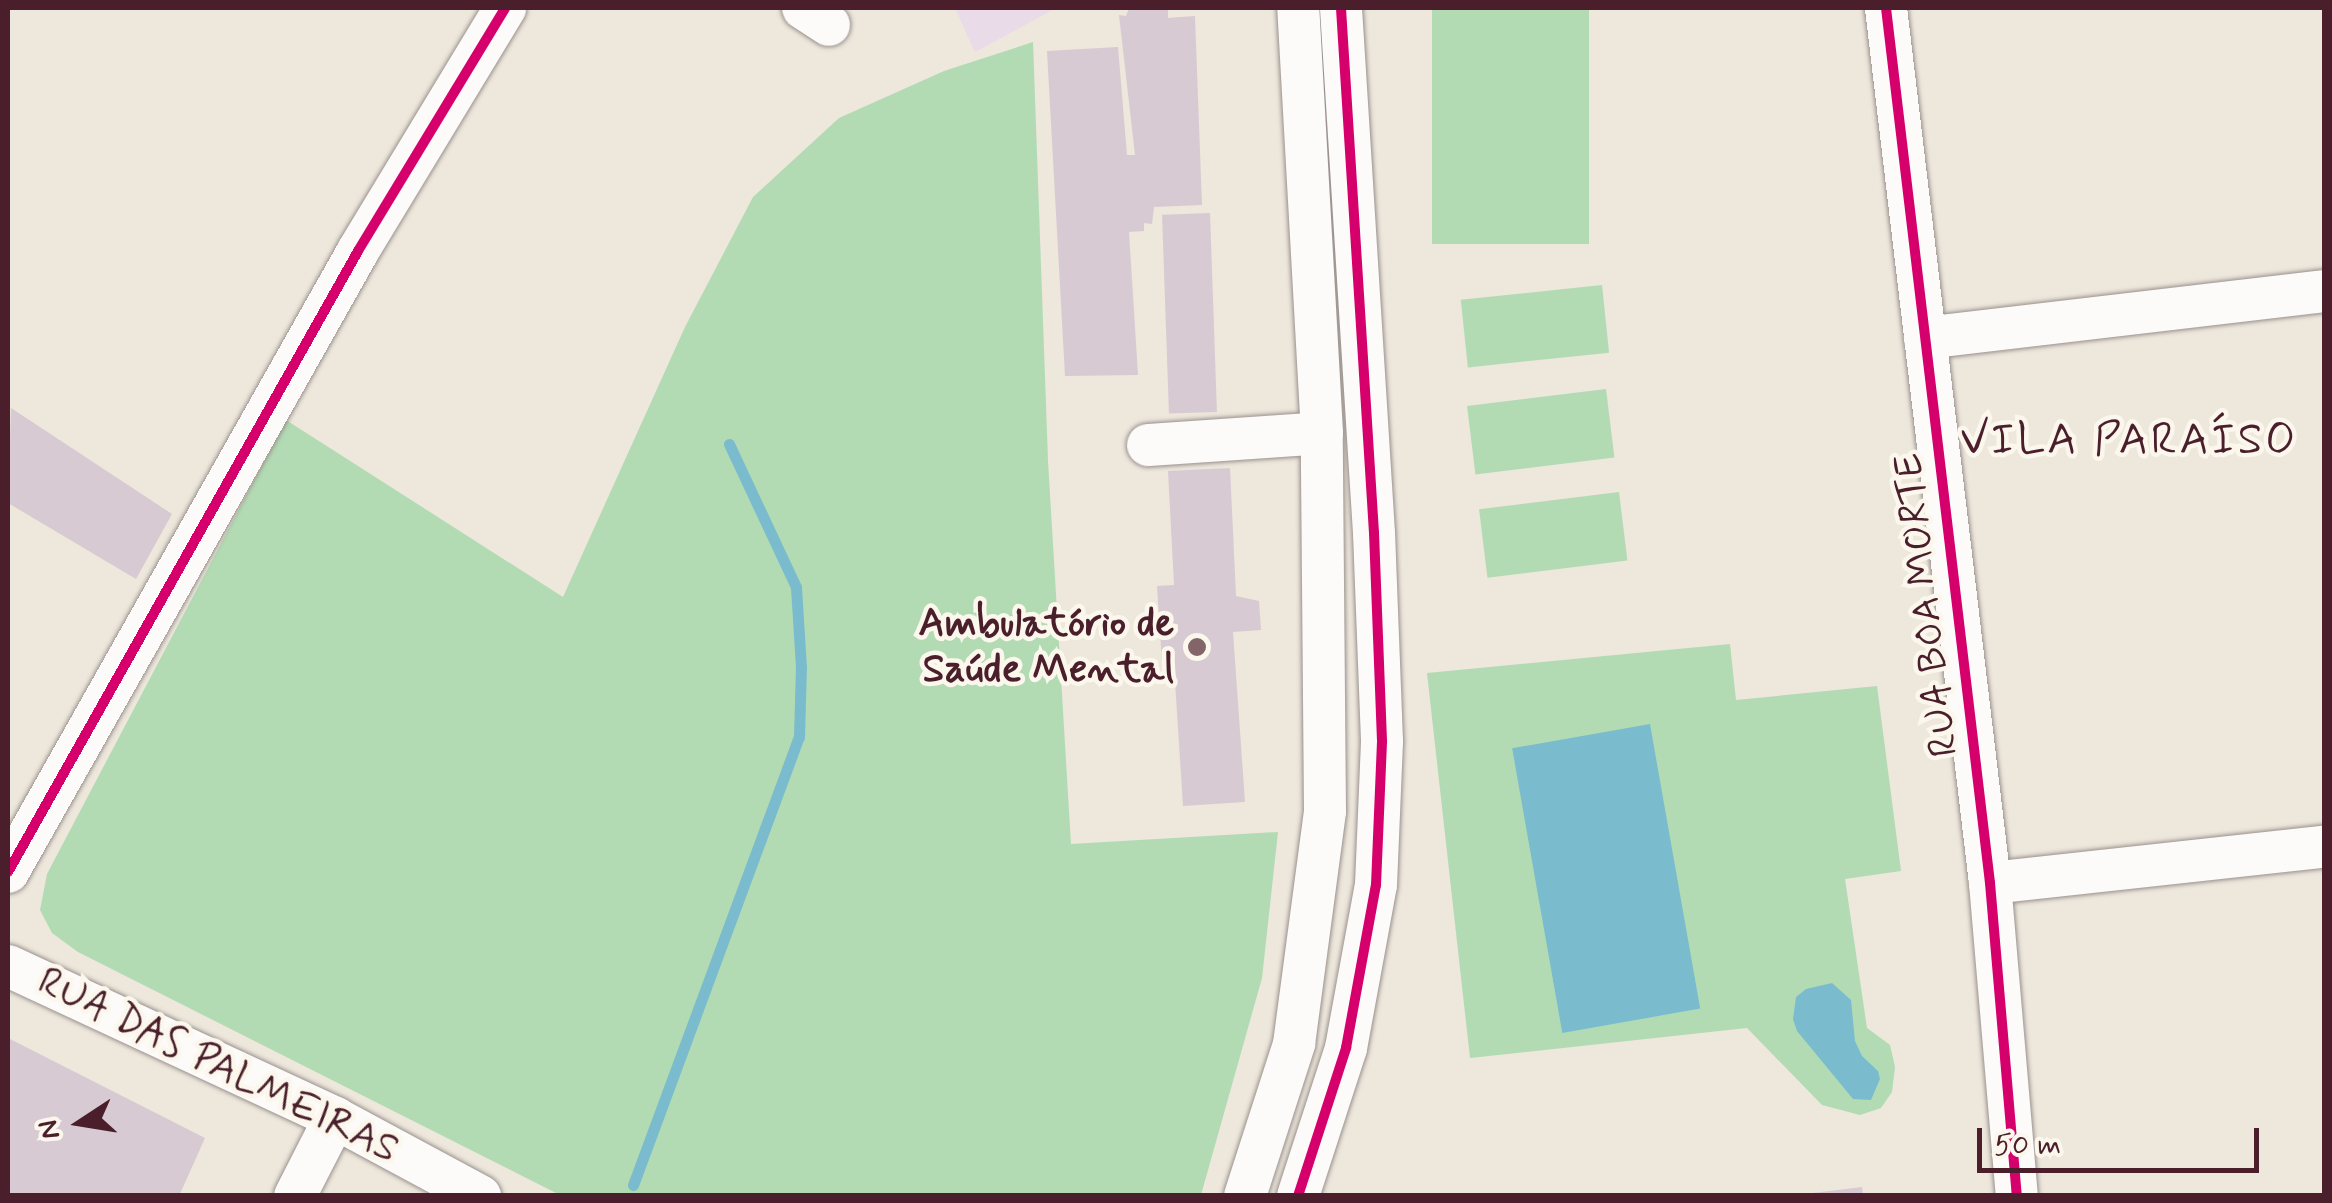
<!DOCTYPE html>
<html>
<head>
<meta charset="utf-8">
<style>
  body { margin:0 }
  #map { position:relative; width:2332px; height:1203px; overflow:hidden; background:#ede7dc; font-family:Mynerve,sans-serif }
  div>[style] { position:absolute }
  .built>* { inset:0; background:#e9dbe7 }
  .green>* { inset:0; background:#b2dbb3; transform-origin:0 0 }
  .water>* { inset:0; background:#7abccd; transform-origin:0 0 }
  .stream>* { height:11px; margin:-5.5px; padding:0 5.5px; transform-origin:5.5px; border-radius:5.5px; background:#7abccd }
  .building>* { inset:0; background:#d8cad2; transform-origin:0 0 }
  .roads { filter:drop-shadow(0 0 2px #9a918d) drop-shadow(0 0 2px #9a918d) }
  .minor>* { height:42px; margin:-21px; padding:0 21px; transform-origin:21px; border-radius:21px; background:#fcfbfa }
  .cycleway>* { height:10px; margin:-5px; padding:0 5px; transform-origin:5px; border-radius:5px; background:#d6006c }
  .dots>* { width:28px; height:28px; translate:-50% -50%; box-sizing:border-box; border:5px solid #fbf7ec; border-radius:50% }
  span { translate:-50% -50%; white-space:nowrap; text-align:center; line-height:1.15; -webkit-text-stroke:9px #fbf7ec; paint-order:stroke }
  .street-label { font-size:40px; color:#4a1f2b }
  .poi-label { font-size:40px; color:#4a1f2b; font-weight:700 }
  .right { translate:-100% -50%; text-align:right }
  .quarter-label { font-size:45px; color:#4a1f2b; letter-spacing:2.5px }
  .frame { position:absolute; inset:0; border:10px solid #4a1f2b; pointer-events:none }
  .north { position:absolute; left:30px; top:1073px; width:100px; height:100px; -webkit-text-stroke:8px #fbf7ec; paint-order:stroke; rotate:258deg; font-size:28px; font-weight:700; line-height:40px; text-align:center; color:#4a1f2b }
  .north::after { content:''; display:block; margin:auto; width:35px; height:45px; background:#4a1f2b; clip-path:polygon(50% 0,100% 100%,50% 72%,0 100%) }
  .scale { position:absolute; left:1977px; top:1128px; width:282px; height:45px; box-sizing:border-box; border:5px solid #4a1f2b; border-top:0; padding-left:12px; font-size:30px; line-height:35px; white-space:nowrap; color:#4a1f2b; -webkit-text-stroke:8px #fbf7ec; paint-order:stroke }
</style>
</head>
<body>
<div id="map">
  <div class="built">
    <i style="clip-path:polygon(955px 8px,1056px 8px,975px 52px)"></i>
  </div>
  <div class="green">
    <i style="left:1432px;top:8px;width:157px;height:236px"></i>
    <i style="clip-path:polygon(1033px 42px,1048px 461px,1071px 844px,1278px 832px,1262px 978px,1201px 1195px,560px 1195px,78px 952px,52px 933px,40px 910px,47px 874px,286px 420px,563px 597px,685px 327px,753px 197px,839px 118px,944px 71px)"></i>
    <i style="left:1602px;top:285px;width:68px;height:142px;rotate:84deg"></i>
    <i style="left:1606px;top:389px;width:69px;height:140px;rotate:83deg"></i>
    <i style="left:1619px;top:492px;width:69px;height:141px;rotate:83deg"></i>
    <i style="clip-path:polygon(1730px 644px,1736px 700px,1877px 686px,1901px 871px,1845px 879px,1867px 1028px,1890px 1045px,1895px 1067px,1892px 1092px,1881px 1108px,1860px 1115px,1822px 1105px,1747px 1028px,1470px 1058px,1427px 673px)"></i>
  </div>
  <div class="water">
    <i style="left:1650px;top:724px;width:289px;height:140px;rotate:80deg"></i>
    <i style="clip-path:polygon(1832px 983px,1851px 1000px,1855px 1041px,1862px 1056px,1878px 1071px,1880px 1079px,1871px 1100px,1853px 1099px,1797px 1031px,1793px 1019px,1796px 997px,1806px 989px)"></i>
  </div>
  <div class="stream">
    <i style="left:633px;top:1185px;width:478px;rotate:-69.7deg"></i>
    <i style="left:799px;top:737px;width:70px;rotate:-88.4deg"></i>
    <i style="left:801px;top:667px;width:80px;rotate:-93.6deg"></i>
    <i style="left:796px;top:587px;width:158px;rotate:-115.1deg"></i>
  </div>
  <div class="building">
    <i style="clip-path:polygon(1129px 8px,1168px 8px,1168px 18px,1195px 16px,1202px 205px,1154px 207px,1152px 224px,1144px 223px,1144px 231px,1129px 232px,1138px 375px,1065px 376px,1047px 51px,1118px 47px,1127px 155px,1135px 155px,1119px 15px,1126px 16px)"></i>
    <i style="left:1210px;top:213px;width:199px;height:48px;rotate:88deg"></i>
    <i style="clip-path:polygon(11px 408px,172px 514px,136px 579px,8px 503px)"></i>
    <i style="clip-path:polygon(1230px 468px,1236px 596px,1259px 601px,1261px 630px,1233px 632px,1245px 802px,1183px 806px,1174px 666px,1162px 663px,1157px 586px,1174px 585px,1168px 471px)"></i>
    <i style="clip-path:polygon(8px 1038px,205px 1138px,179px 1196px,8px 1196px)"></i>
    <i style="clip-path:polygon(1862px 1187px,1863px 1196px,1813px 1196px,1813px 1193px)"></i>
  </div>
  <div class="roads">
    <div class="minor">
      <i style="left:803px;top:8px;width:31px;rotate:33deg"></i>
      <i style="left:1886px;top:8px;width:881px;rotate:83.22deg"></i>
      <i style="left:1990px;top:883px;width:314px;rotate:85.1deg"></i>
      <i style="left:1925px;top:338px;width:402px;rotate:-6.7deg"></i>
      <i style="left:1148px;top:445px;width:174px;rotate:-3.9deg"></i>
      <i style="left:8px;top:872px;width:713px;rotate:-60.59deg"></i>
      <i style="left:358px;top:251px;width:284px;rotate:-58.8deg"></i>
      <i style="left:1990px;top:883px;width:336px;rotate:-6.2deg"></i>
      <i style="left:8px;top:966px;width:361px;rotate:24.9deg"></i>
      <i style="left:335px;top:1118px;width:165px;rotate:28.3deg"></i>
      <i style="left:295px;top:1196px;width:88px;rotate:-62.9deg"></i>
      <i style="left:1245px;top:1196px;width:160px;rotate:-72.1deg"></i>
      <i style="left:1294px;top:1044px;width:235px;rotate:-82.4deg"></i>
      <i style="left:1325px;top:811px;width:378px;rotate:-90.5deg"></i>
      <i style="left:1322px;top:433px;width:426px;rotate:-93.2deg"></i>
      <i style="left:1298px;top:1196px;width:156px;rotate:-72deg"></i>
      <i style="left:1346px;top:1048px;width:166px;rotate:-79.6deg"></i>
      <i style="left:1376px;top:885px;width:144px;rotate:-87.6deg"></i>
      <i style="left:1382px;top:741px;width:208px;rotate:-92.2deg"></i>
      <i style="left:1374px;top:533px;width:526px;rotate:-93.6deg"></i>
    </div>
  </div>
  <div class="cycleway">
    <i style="left:1886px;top:8px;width:881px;rotate:83.22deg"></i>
    <i style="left:1990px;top:883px;width:314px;rotate:85.1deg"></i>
    <i style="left:8px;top:872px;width:713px;rotate:-60.59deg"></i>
    <i style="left:358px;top:251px;width:284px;rotate:-58.8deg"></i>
    <i style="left:1298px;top:1196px;width:156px;rotate:-72deg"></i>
    <i style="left:1346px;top:1048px;width:166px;rotate:-79.6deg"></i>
    <i style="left:1376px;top:885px;width:144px;rotate:-87.6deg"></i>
    <i style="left:1382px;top:741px;width:208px;rotate:-92.2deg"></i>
    <i style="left:1374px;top:533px;width:526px;rotate:-93.6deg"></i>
  </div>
  <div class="dots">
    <i style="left:1197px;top:647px;background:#836569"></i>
  </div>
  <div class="street-label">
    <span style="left:1927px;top:605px;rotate:-97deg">RUA BOA MORTE</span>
    <span style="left:218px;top:1066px;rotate:26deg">RUA DAS PALMEIRAS</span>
  </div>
  <div class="poi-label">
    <span class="right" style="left:1174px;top:647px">Ambulatório de<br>Saúde Mental</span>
  </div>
  <div class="quarter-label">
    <span style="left:2129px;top:441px">VILA PARAÍSO</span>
  </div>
  <div class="frame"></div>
  <div class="north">N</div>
  <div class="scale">50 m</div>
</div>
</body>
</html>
